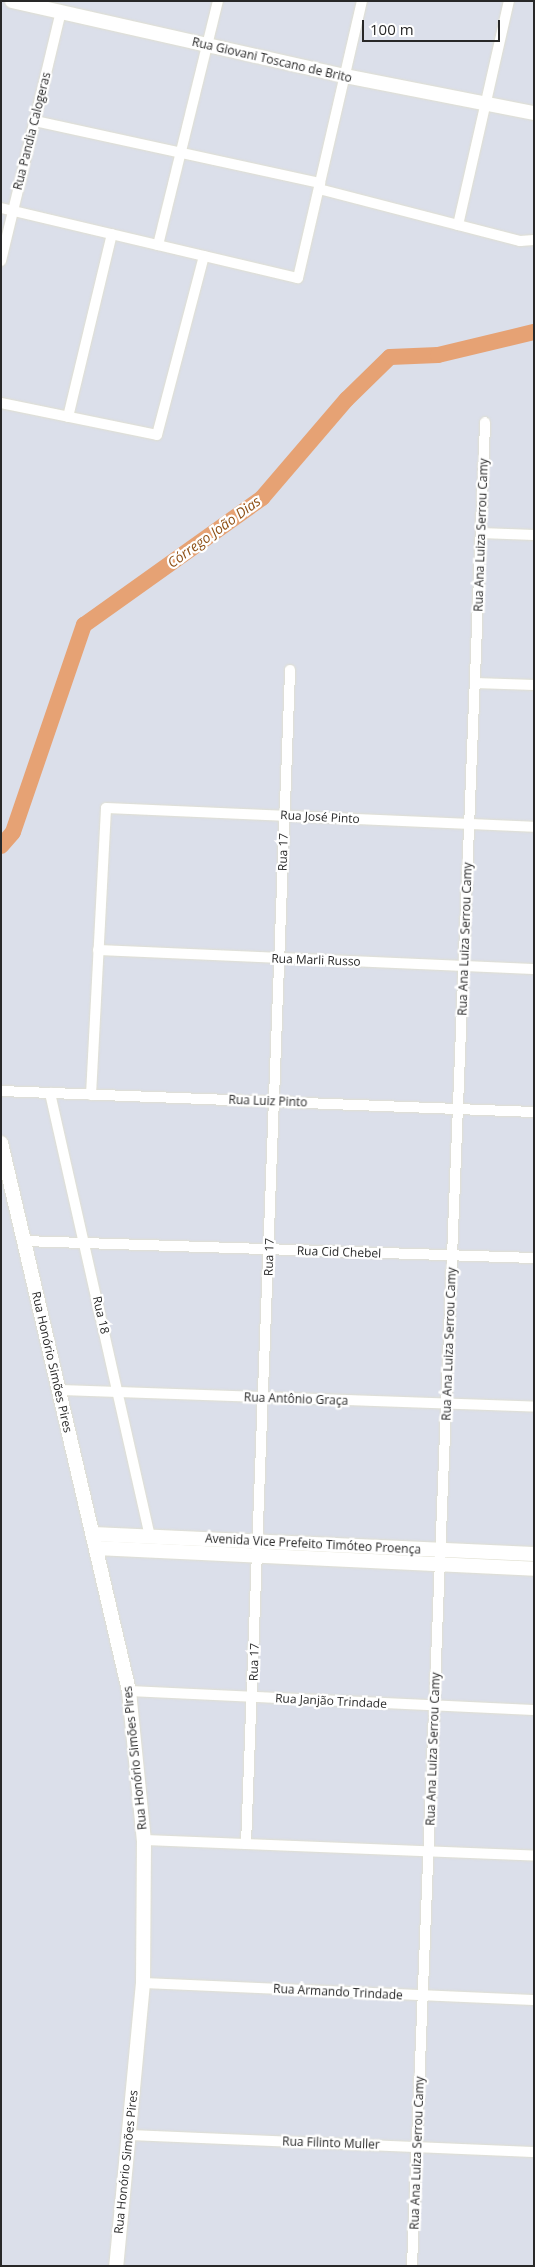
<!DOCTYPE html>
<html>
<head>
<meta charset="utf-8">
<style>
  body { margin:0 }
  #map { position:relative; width:535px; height:2267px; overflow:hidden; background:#dbdfea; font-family:"Open Sans",sans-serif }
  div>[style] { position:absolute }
  .river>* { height:16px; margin:-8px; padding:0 8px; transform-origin:8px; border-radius:8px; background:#e6a274 }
  .roads { filter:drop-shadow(0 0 1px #e0dfd0) drop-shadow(0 0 1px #e0dfd0) }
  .street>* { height:10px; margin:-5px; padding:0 5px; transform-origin:5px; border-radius:5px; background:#fff }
  .secondary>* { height:14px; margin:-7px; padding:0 7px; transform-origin:7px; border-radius:7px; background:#fff }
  span { translate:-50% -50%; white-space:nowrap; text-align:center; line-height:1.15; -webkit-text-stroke:4.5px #fff; paint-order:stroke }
  .street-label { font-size:12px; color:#282828 }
  .water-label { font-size:14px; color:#8e5016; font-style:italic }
  .frame { position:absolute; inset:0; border:2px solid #282828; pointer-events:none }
  .scale { position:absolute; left:362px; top:20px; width:138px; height:22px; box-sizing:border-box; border:2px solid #282828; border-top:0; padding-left:6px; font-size:15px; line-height:18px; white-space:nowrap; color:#282828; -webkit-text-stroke:4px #fff; paint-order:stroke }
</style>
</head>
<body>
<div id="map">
  <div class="river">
    <i style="left:1px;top:846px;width:18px;rotate:-49deg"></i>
    <i style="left:13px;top:832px;width:219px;rotate:-71.1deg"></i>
    <i style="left:84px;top:625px;width:219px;rotate:-35.5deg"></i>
    <i style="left:262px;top:498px;width:130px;rotate:-49.4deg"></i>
    <i style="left:347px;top:399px;width:60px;rotate:-44.3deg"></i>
    <i style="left:390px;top:357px;width:48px;rotate:-2.4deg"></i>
    <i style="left:438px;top:355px;width:99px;rotate:-13.5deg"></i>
  </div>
  <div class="roads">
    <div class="street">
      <i style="left:35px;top:121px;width:292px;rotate:12.3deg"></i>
      <i style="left:319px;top:189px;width:208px;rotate:14.5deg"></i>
      <i style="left:520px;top:241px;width:14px;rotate:-4deg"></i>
      <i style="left:1px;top:208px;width:305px;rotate:13.3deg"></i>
      <i style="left:298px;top:278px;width:284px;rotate:-77deg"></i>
      <i style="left:458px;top:225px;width:230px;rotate:-77.2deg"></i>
      <i style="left:158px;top:245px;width:251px;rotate:-76.2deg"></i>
      <i style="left:1px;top:261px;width:256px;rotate:-76.5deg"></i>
      <i style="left:1px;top:403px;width:159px;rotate:11.6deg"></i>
      <i style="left:157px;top:435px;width:185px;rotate:-75.3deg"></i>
      <i style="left:68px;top:417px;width:188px;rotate:-76.5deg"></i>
      <i style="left:481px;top:533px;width:53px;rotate:2.2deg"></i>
      <i style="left:475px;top:683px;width:59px;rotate:1.9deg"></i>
      <i style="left:98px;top:950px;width:436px;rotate:2.5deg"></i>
      <i style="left:1px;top:1091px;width:533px;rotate:2.26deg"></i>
      <i style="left:50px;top:1093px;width:454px;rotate:77.3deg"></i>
      <i style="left:91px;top:1095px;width:287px;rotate:-87deg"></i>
      <i style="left:106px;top:808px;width:428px;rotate:2.5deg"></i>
      <i style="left:24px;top:1241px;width:510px;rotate:1.91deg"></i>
      <i style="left:59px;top:1390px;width:475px;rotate:2deg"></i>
      <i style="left:129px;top:1691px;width:405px;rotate:2.7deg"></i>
      <i style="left:144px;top:1840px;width:390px;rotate:2.3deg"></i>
      <i style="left:246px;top:1844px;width:1175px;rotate:-87.85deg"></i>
      <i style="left:143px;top:1983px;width:391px;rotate:2.5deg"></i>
      <i style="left:129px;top:2135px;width:405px;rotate:2.4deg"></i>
      <i style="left:412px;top:2266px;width:1845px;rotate:-87.73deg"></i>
    </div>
    <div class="secondary">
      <i style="left:12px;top:1px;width:341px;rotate:12.7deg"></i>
      <i style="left:345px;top:76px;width:193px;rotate:11.1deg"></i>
      <i style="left:1px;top:1143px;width:563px;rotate:76.85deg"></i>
      <i style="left:129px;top:1691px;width:150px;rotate:84.3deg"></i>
      <i style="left:144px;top:1840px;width:143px;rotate:90.4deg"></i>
      <i style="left:143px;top:1983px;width:284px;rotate:95.4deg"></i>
      <i style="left:93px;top:1534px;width:441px;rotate:2.6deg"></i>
      <i style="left:96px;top:1548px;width:439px;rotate:2.7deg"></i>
    </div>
  </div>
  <div class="street-label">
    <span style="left:272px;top:60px;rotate:13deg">Rua Giovani Toscano de Brito</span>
    <span style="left:32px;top:131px;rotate:-76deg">Rua Pandia Calogeras</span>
    <span style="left:481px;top:535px;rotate:-88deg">Rua Ana Luiza Serrou Camy</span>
    <span style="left:320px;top:817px;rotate:3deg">Rua José Pinto</span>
    <span style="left:283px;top:852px;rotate:-88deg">Rua 17</span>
    <span style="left:465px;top:939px;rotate:-88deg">Rua Ana Luiza Serrou Camy</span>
    <span style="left:316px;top:960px;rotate:2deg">Rua Marli Russo</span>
    <span style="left:268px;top:1101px;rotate:2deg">Rua Luiz Pinto</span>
    <span style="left:339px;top:1252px;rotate:2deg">Rua Cid Chebel</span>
    <span style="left:269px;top:1257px;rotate:-88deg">Rua 17</span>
    <span style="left:101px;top:1315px;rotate:77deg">Rua 18</span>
    <span style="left:449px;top:1344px;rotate:-88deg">Rua Ana Luiza Serrou Camy</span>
    <span style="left:52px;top:1362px;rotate:77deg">Rua Honório Simões Pires</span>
    <span style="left:296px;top:1399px;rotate:2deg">Rua Antônio Graça</span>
    <span style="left:313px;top:1544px;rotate:3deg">Avenida Vice Prefeito Timóteo Proença</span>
    <span style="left:254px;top:1662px;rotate:-88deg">Rua 17</span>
    <span style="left:331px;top:1701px;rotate:3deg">Rua Janjão Trindade</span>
    <span style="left:433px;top:1749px;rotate:-88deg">Rua Ana Luiza Serrou Camy</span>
    <span style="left:135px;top:1758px;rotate:-96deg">Rua Honório Simões Pires</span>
    <span style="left:338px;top:1992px;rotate:3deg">Rua Armando Trindade</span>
    <span style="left:331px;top:2143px;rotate:2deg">Rua Filinto Muller</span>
    <span style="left:417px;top:2153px;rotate:-88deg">Rua Ana Luiza Serrou Camy</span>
    <span style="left:126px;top:2162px;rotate:-84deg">Rua Honório Simões Pires</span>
  </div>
  <div class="water-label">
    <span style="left:214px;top:532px;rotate:-36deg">Córrego João Dias</span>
  </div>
  <div class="frame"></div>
  <div class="scale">100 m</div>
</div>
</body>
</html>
